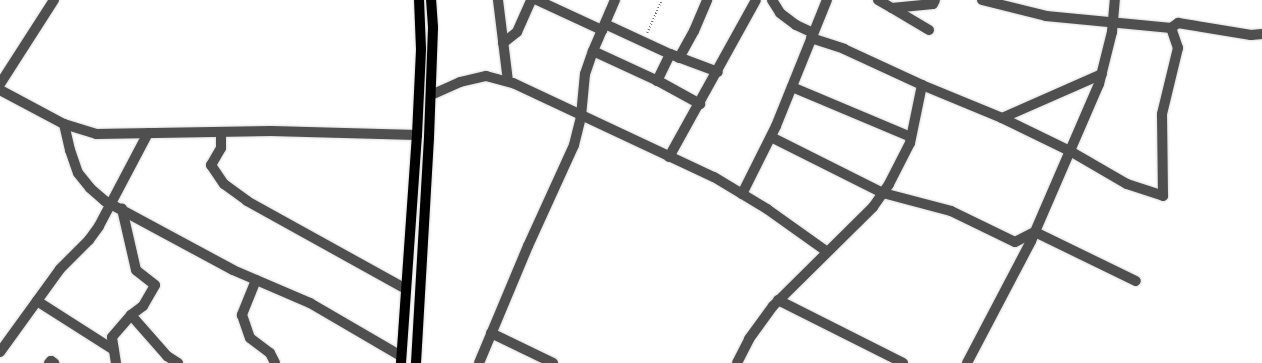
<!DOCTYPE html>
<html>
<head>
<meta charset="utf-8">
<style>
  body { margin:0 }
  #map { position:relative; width:1262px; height:363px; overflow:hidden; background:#fff; font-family:"DejaVu Sans",sans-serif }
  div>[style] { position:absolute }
  .path>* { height:1.5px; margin-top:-0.75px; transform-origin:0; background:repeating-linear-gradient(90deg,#717171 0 1px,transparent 0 3px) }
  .roads { filter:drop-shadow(0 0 1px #dbdbdb) drop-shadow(0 0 1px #dbdbdb) }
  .minor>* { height:10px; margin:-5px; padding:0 5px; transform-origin:5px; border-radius:5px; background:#4f4f4f }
  .major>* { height:10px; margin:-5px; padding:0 5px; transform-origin:5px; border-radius:5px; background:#000 }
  span { translate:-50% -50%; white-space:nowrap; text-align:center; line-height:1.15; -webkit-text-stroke:3.5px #fff; paint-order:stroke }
</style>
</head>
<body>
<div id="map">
  <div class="path">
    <i style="left:647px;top:33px;width:36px;rotate:-66deg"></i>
  </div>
  <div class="roads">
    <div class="minor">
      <i style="left:498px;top:0;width:82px;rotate:83deg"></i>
      <i style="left:537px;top:0;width:72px;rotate:24.8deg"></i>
      <i style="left:772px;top:0;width:15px;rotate:58deg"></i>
      <i style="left:780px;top:13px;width:20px;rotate:37deg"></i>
      <i style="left:796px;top:25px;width:19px;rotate:25deg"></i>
      <i style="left:878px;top:0;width:16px;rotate:30deg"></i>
      <i style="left:982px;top:0;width:66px;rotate:14deg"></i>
      <i style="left:1046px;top:16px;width:126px;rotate:5.5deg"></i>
      <i style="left:1171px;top:28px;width:9px;rotate:-36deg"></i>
      <i style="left:1178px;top:23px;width:74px;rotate:9.3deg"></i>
      <i style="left:1251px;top:35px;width:11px;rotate:-5deg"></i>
      <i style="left:605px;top:24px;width:72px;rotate:24.8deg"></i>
      <i style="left:670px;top:54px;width:51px;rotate:20.6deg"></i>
      <i style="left:929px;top:30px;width:43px;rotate:-149.3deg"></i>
      <i style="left:892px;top:8px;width:41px;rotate:-5.6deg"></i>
      <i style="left:933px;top:4px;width:4px;rotate:-63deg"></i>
      <i style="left:811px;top:38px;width:35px;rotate:18deg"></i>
      <i style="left:844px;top:49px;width:86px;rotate:24.8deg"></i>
      <i style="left:922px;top:85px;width:87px;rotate:22.4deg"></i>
      <i style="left:1002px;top:118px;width:109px;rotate:-23.7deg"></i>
      <i style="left:503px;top:43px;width:18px;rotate:-38deg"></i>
      <i style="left:517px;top:32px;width:35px;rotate:-66deg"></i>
      <i style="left:593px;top:51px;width:74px;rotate:24.8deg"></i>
      <i style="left:660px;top:82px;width:46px;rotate:28.8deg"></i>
      <i style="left:679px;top:58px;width:31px;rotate:-61deg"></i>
      <i style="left:694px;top:31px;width:34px;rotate:-67deg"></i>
      <i style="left:657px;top:81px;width:30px;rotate:-64deg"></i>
      <i style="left:0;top:84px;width:100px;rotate:-57.3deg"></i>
      <i style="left:792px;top:87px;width:129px;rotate:22.8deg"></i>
      <i style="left:0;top:90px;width:72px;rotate:28deg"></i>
      <i style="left:64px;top:124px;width:34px;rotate:17deg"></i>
      <i style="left:96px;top:134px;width:175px;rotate:-1deg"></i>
      <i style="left:271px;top:131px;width:146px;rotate:1.6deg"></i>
      <i style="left:431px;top:95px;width:32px;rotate:-24deg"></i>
      <i style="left:460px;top:82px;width:27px;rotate:-13deg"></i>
      <i style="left:486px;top:76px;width:28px;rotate:15deg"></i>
      <i style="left:513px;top:83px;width:222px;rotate:25.1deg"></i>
      <i style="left:714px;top:177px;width:62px;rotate:31.1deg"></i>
      <i style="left:767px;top:209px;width:72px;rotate:35.4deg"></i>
      <i style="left:1002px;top:118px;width:76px;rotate:25.9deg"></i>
      <i style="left:1070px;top:151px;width:66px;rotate:30.1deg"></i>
      <i style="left:1127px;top:184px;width:38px;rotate:18deg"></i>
      <i style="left:1163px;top:196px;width:82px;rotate:-90.7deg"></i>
      <i style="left:1162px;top:114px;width:68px;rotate:-76.4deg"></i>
      <i style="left:1178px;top:48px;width:21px;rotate:-109deg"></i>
      <i style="left:64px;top:124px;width:27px;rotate:77deg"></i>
      <i style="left:70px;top:150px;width:24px;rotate:71deg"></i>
      <i style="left:78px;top:173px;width:19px;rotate:51deg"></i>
      <i style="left:90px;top:188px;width:20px;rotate:41deg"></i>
      <i style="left:105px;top:201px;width:145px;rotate:28.3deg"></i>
      <i style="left:233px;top:270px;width:84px;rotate:23.2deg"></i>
      <i style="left:310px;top:303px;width:105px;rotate:30.2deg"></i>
      <i style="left:221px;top:132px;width:16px;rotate:90deg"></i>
      <i style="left:221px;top:148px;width:20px;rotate:120deg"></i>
      <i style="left:211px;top:165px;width:23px;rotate:56deg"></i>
      <i style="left:224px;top:184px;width:29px;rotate:36deg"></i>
      <i style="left:247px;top:201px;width:182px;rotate:29deg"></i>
      <i style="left:771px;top:137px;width:125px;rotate:26.6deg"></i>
      <i style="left:883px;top:193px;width:70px;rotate:14.8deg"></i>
      <i style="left:951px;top:211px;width:71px;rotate:25.8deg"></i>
      <i style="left:1015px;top:242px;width:22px;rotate:-27deg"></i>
      <i style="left:1035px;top:232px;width:112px;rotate:25.9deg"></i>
      <i style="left:669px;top:157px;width:179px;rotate:-61deg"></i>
      <i style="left:742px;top:194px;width:76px;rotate:-63.4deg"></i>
      <i style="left:776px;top:126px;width:136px;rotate:-68deg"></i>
      <i style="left:256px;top:280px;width:38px;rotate:112deg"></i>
      <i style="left:242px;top:315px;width:24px;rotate:71deg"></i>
      <i style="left:250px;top:338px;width:25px;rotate:37deg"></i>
      <i style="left:270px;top:353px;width:11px;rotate:63deg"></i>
      <i style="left:778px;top:300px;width:140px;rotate:26.7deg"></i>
      <i style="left:37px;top:301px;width:91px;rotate:32.5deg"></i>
      <i style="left:131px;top:315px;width:55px;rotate:48.7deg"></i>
      <i style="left:167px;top:356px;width:13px;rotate:32deg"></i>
      <i style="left:491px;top:333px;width:69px;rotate:25.8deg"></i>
      <i style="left:0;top:352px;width:102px;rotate:-54.1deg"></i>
      <i style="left:60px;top:269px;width:41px;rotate:-45deg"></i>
      <i style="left:89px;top:240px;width:17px;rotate:-54deg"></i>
      <i style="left:99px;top:226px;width:105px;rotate:-62.2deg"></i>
      <i style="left:49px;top:363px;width:3px;rotate:-45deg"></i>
      <i style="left:51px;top:361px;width:4px;rotate:34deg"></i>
      <i style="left:116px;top:363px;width:26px;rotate:-99deg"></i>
      <i style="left:112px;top:337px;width:29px;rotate:-49deg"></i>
      <i style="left:131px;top:315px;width:15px;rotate:-37deg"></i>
      <i style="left:143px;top:306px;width:24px;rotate:-60deg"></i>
      <i style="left:155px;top:285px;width:24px;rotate:-142deg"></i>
      <i style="left:136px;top:270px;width:63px;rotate:-102.9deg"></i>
      <i style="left:479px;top:363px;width:127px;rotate:-67.3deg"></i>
      <i style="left:528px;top:246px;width:111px;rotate:-65.5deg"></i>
      <i style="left:574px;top:145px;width:30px;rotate:-76deg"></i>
      <i style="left:581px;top:116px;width:42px;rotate:-84.6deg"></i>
      <i style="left:585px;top:74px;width:24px;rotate:-71deg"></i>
      <i style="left:593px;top:51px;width:56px;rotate:-66.7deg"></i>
      <i style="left:737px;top:363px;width:27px;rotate:-63deg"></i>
      <i style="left:749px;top:339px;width:41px;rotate:-54deg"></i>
      <i style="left:773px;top:306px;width:141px;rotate:-44.7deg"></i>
      <i style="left:873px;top:207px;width:28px;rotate:-55deg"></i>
      <i style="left:889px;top:184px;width:46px;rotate:-62.9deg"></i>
      <i style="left:910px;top:143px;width:59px;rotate:-78.3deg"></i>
      <i style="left:967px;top:363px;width:138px;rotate:-62.3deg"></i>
      <i style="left:1031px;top:241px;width:171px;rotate:-66.6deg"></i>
      <i style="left:1099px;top:84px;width:54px;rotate:-76deg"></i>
      <i style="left:1112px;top:32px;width:32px;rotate:-85deg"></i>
    </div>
    <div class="major">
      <i style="left:401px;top:363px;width:229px;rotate:-86deg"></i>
      <i style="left:417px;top:135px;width:86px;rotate:-87.3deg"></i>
      <i style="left:421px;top:49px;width:49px;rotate:-92.3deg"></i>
      <i style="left:416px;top:363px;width:226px;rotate:-86.7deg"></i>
      <i style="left:429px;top:137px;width:110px;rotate:-87.9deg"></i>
      <i style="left:433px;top:27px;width:27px;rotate:-94deg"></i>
    </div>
  </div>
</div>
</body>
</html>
